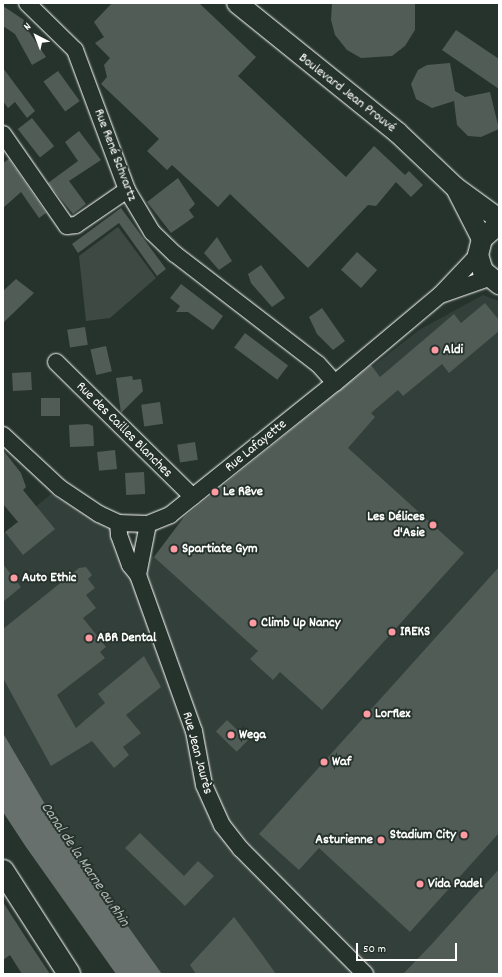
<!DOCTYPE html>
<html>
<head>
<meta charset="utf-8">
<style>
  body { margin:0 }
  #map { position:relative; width:502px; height:977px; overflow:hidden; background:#26332d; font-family:Dekko,sans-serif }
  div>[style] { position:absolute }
  .built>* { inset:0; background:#333f3a }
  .green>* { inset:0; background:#3e4944 }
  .water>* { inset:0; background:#67706c }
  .building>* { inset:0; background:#515c57; transform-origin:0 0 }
  .roads { filter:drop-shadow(0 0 1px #fff) drop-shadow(0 0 1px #fff) }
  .minor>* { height:16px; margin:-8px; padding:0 8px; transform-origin:8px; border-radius:8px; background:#26332d }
  .tertiary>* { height:20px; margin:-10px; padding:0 10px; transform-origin:10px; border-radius:10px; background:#26332d }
  .secondary>* { height:22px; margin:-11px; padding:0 11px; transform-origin:11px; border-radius:11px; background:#26332d }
  .dots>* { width:11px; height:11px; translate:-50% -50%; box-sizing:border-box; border:2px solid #26332d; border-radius:50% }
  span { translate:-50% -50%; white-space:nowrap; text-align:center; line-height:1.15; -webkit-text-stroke:4px #26332d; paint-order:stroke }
  .street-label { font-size:14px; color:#fff }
  .poi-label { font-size:14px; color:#fff; font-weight:700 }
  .left { translate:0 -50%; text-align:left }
  .right { translate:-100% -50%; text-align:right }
  .water-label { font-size:15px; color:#b3b8b6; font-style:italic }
  .frame { position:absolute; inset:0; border:4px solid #fff; pointer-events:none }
  .north { position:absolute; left:16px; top:16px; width:40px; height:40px; -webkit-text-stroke:3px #26332d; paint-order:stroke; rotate:318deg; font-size:11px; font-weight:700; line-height:16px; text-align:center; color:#fff }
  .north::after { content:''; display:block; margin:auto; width:14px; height:18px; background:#fff; clip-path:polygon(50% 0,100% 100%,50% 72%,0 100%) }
  .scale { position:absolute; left:356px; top:943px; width:101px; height:18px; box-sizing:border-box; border:2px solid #fff; border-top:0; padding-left:5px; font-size:12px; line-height:14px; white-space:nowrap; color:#fff; -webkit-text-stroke:3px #26332d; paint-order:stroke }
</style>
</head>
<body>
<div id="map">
  <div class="built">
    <i style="clip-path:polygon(483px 295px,499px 301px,499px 974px,162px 974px,65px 838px,3px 733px,3px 534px,51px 494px,154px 557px,184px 517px,342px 390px,419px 330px)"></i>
  </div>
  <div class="green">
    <i style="clip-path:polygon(118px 227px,156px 278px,110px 318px,86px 321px,79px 256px)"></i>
  </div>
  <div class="water">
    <i style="clip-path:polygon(3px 733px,65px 838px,162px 974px,116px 974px,26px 847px,3px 812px)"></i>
  </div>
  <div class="building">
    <i style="clip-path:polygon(112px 3px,199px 3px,256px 57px,238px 76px,346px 177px,374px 146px,405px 175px,409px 171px,423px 185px,411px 197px,396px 182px,376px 206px,368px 205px,308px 268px,230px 194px,218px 207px,172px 165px,167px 170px,147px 151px,159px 139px,101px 84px,107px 77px,104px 65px,110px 58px,95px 43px,104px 37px,94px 22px)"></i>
    <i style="clip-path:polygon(332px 3px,415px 3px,415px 30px,405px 46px,392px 56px,361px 58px,347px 50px,335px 35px,331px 20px)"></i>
    <i style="clip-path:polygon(3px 6px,24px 20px,23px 23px,46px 57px,32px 65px,15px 34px,3px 26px)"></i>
    <i style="clip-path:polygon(456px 30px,499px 59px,499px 89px,442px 50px)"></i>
    <i style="clip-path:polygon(450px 63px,455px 91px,465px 97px,490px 92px,499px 129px,481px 137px,468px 136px,457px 125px,454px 101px,432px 108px,416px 99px,411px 84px,418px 70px,427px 65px)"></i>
    <i style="clip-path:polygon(3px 68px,35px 111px,27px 118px,15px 102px,8px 108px,3px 101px)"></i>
    <i style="left:58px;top:71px;width:37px;height:18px;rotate:54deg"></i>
    <i style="left:32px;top:118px;width:36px;height:18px;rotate:52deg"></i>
    <i style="clip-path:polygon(79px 131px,101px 160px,69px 181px,86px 204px,73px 214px,48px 183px,78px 161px,65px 142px)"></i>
    <i style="clip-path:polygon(9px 159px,46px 213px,39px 218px,21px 192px,3px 208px,3px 163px)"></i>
    <i style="clip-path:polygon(178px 178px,195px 204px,189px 210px,194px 217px,171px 233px,147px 202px)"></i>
    <i style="clip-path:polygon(121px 208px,166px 269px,157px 276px,119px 223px,78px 253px,72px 244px)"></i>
    <i style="clip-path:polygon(217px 237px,232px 261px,219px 270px,204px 253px)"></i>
    <i style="left:357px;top:252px;width:27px;height:24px;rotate:42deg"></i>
    <i style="clip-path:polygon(261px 265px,285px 298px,272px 307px,251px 283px,248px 274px)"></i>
    <i style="clip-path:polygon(16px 279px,34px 293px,3px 323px,3px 291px)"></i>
    <i style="clip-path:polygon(181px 284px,223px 316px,213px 330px,188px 312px,176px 312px,180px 306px,170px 298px)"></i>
    <i style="clip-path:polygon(485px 303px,499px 320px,499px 331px,449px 373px,442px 364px,403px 396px,398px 390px,371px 413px,375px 417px,348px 448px,464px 553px,322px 710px,280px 672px,273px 680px,250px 659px,258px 651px,154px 557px,184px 517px,371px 365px,380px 377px,454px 314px,461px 323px)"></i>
    <i style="clip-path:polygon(322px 308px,345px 341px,333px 350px,317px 334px,309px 317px)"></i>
    <i style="left:85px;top:327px;width:18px;height:18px;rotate:81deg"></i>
    <i style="left:245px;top:333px;width:54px;height:18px;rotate:37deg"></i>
    <i style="left:106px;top:346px;width:26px;height:16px;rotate:77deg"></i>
    <i style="left:31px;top:372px;width:18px;height:19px;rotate:87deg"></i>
    <i style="clip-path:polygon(132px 376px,133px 380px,141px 379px,143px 391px,121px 413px,116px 378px)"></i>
    <i style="left:41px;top:398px;width:19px;height:18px"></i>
    <i style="left:160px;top:402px;width:22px;height:19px;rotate:82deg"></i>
    <i style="clip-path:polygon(88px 424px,93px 426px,94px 446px,70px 447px,69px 425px)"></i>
    <i style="left:195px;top:442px;width:18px;height:18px;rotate:81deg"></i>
    <i style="clip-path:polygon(3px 450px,21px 473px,26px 487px,23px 490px,55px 529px,23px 555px,5px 532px,18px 522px,3px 504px)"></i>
    <i style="left:115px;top:450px;width:19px;height:18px;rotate:84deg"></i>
    <i style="left:144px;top:472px;width:22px;height:19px;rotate:87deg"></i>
    <i style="clip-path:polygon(3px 564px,21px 587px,3px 602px)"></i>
    <i style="clip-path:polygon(86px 567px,92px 575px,88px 579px,95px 588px,86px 595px,96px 608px,83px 618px,106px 647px,100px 652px,105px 658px,57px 695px,76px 728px,105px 703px,98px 694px,144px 656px,161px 687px,126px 715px,141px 733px,123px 747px,129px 755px,114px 768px,92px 741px,51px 766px,3px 678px,3px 629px,79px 568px)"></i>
    <i style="clip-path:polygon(499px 567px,499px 833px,410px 932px,319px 848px,299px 870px,259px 834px)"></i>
    <i style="left:227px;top:720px;width:29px;height:16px;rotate:44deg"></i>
    <i style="clip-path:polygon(140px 833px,184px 876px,198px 861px,214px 876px,185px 906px,125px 848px)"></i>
    <i style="clip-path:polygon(499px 869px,499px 974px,403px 974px,431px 945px)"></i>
    <i style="clip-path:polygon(3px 902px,28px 941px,50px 974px,22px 974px,10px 955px,3px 960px)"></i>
    <i style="clip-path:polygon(234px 917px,261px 953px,276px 974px,196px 974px,190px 965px)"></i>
  </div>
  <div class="roads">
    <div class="minor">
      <i style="left:27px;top:3px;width:67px;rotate:44.4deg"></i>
      <i style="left:75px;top:50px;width:149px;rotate:69.6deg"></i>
      <i style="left:127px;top:190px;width:49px;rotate:59.2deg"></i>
      <i style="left:152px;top:232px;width:32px;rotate:44deg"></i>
      <i style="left:175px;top:254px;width:180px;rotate:37.6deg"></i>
      <i style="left:318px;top:364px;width:25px;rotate:48deg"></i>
      <i style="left:3px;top:134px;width:112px;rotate:55.2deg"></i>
      <i style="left:67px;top:226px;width:9px;rotate:-6deg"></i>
      <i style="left:76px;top:225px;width:62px;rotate:-34.5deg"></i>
      <i style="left:443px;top:294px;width:49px;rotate:-19.2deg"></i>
      <i style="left:56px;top:362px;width:192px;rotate:44.6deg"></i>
      <i style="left:3px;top:435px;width:78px;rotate:42.9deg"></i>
      <i style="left:60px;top:488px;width:47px;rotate:33.7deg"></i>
      <i style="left:99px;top:514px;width:21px;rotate:25deg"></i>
      <i style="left:118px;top:523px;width:30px;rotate:2deg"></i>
      <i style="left:148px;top:524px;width:24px;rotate:-22deg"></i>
      <i style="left:170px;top:515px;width:211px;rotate:-38.7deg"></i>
      <i style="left:335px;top:383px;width:137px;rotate:-40deg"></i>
      <i style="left:440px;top:295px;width:55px;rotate:-46.5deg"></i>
      <i style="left:118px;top:523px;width:12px;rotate:85deg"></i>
      <i style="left:119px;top:535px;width:32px;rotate:70deg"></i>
      <i style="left:130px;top:565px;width:13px;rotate:51deg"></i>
      <i style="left:138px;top:575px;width:166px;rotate:70.3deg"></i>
      <i style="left:194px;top:731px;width:55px;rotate:79.5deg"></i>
      <i style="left:204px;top:785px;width:44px;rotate:65.8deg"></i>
      <i style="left:222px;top:825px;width:31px;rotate:52deg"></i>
      <i style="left:241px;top:849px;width:176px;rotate:45.2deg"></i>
      <i style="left:138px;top:575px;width:52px;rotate:-78.9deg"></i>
    </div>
    <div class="tertiary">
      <i style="left:237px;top:3px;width:206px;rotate:38.9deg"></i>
      <i style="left:397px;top:132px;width:80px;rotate:43.5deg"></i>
      <i style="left:455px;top:187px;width:54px;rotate:36deg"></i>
      <i style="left:457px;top:190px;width:55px;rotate:63deg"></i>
      <i style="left:499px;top:224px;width:23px;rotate:139deg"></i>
      <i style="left:482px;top:239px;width:16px;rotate:104deg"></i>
      <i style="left:478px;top:255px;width:17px;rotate:73deg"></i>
      <i style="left:483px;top:271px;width:21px;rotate:39deg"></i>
    </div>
    <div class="secondary">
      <i style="left:3px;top:871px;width:122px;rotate:57.3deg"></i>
    </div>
  </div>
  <div class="dots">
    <i style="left:435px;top:350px;background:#ff9aa2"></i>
    <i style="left:215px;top:492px;background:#ff9aa2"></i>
    <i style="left:433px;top:525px;background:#ff9aa2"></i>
    <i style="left:174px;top:549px;background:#ff9aa2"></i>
    <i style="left:14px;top:578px;background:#ff9aa2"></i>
    <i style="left:253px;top:623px;background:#ff9aa2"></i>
    <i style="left:392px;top:632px;background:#ff9aa2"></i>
    <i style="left:89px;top:638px;background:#ff9aa2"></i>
    <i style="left:367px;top:714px;background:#ff9aa2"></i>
    <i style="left:231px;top:735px;background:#ff9aa2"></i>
    <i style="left:324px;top:762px;background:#ff9aa2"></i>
    <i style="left:464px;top:835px;background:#ff9aa2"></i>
    <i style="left:381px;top:840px;background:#ff9aa2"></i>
    <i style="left:420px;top:884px;background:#ff9aa2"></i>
  </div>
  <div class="street-label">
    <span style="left:347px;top:93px;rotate:38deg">Boulevard Jean Prouvé</span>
    <span style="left:115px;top:155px;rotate:69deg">Rue René Schvartz</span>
    <span style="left:124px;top:430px;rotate:45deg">Rue des Cailles Blanches</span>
    <span style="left:256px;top:446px;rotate:-39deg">Rue Lafayette</span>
    <span style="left:197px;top:753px;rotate:75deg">Rue Jean Jaurès</span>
  </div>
  <div class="poi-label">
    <span class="left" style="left:443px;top:350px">Aldi</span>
    <span class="left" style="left:223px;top:492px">Le Rêve</span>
    <span class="right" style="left:425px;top:525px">Les Délices<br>d'Asie</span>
    <span class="left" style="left:182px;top:549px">Spartiate Gym</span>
    <span class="left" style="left:22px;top:578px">Auto Ethic</span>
    <span class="left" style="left:261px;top:623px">Climb Up Nancy</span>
    <span class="left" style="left:400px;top:632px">IREKS</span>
    <span class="left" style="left:97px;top:638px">ABR Dental</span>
    <span class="left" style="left:375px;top:714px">Lorflex</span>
    <span class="left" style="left:239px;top:735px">Wega</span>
    <span class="left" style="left:332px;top:762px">Waf</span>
    <span class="right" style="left:456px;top:835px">Stadium City</span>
    <span class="right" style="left:373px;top:840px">Asturienne</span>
    <span class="left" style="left:428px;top:884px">Vida Padel</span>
  </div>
  <div class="water-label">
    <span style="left:84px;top:865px;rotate:56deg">Canal de la Marne au Rhin</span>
  </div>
  <div class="frame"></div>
  <div class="north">N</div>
  <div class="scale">50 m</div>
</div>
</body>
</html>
